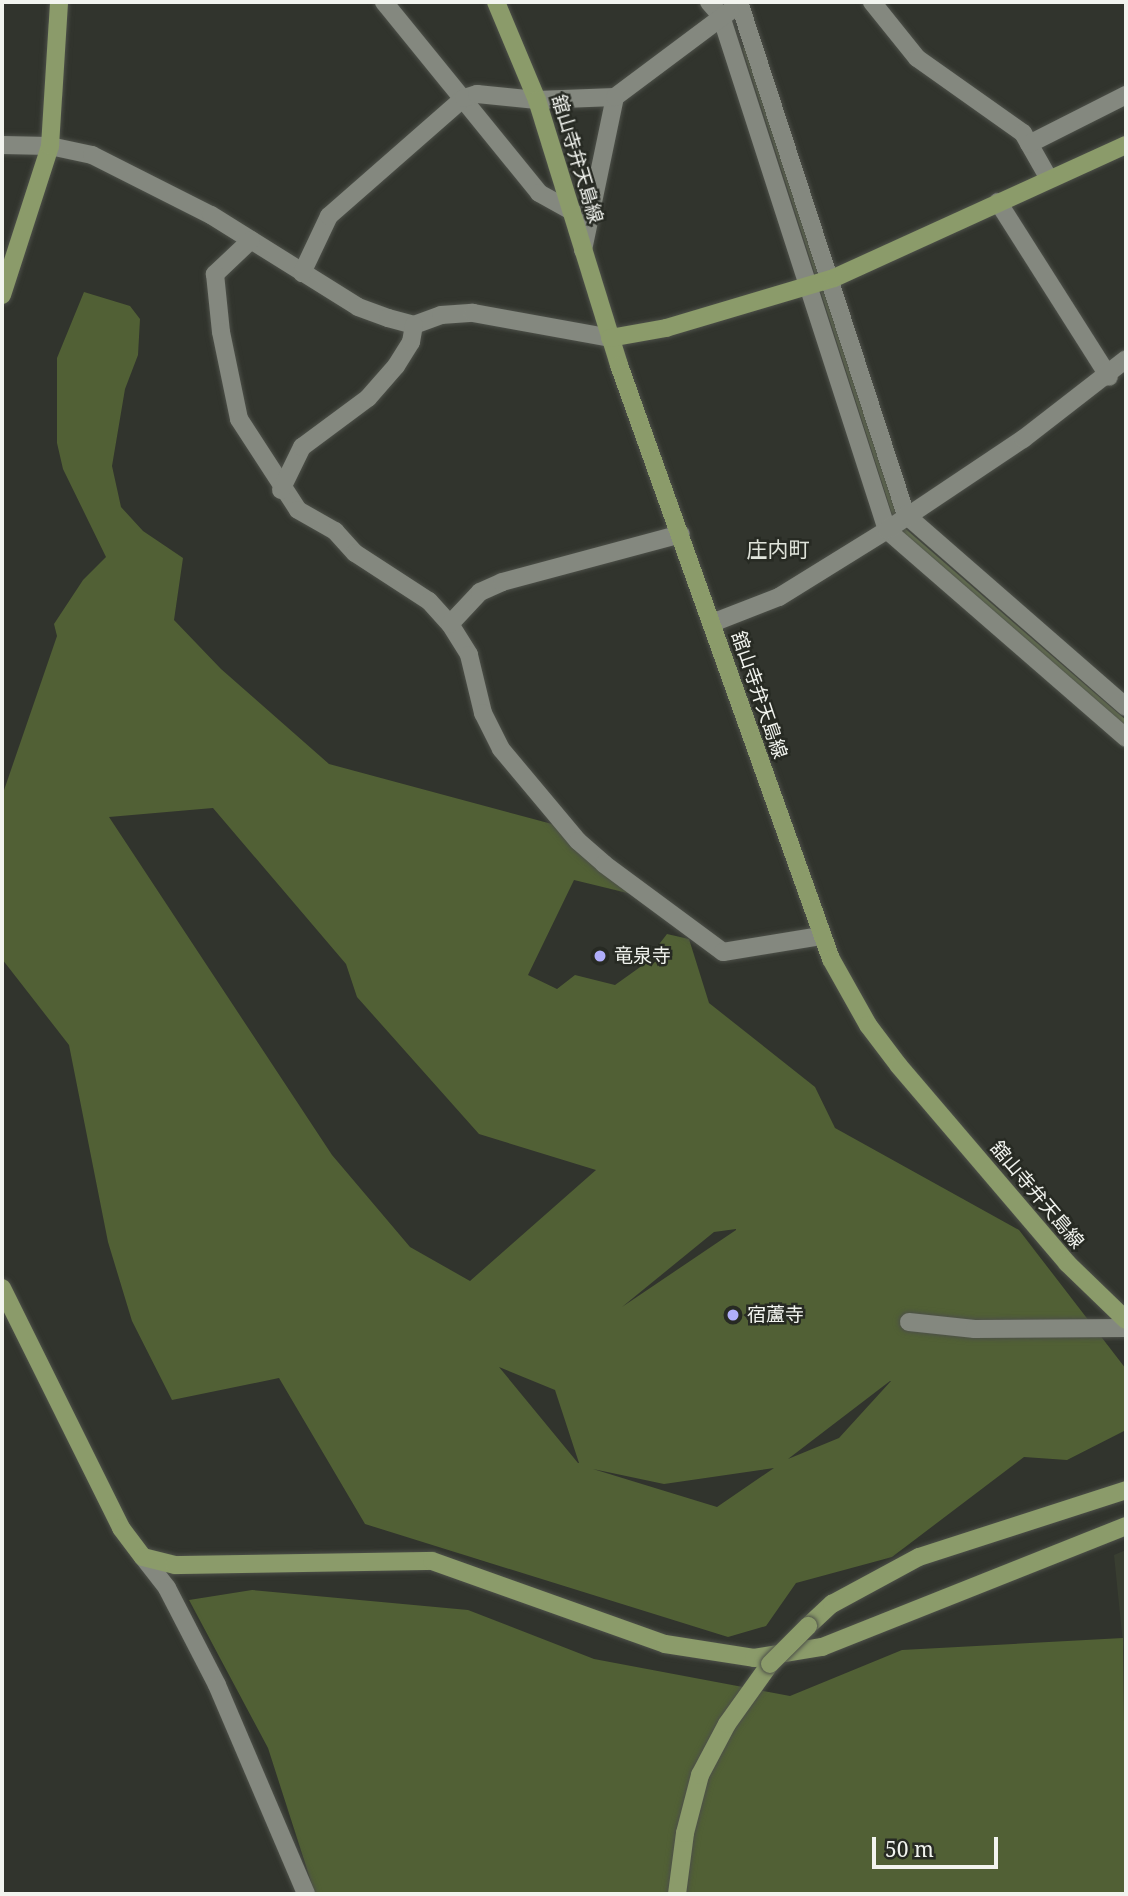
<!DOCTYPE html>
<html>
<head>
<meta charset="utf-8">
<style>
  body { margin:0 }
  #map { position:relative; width:1128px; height:1896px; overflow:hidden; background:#31342d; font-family:"Noto Serif","Noto Sans JP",serif }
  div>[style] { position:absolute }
  .built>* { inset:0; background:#393e31 }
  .green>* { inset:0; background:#516035 }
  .stream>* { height:5px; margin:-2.5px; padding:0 2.5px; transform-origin:2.5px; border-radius:2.5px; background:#758657 }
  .roads { filter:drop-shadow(0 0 2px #4d5049) drop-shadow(0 0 2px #4d5049) }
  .street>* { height:18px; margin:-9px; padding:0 9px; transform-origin:9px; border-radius:9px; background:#84887f }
  .secondary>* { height:18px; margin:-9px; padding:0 9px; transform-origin:9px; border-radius:9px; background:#8b9b6a }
  .bridges { filter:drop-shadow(0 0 2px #4d5049) drop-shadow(0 0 2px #4d5049) }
  .secondary-bridge>* { height:18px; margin:-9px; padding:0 9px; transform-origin:9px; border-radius:9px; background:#8b9b6a }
  .dots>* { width:19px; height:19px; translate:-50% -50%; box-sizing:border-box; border:4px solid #272a23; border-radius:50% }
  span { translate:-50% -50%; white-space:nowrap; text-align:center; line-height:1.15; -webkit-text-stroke:5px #272a23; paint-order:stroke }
  .street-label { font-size:19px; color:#f2f4ef }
  .poi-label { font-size:19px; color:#f2f4ef }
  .left { translate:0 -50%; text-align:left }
  .neighbourhood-label { font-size:21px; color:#e0e4db }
  .frame { position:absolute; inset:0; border:4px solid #f2f4ef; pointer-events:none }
  .scale { position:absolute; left:872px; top:1837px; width:126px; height:32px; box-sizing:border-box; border:4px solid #f2f4ef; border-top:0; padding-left:9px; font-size:21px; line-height:24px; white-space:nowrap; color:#f2f4ef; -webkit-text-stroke:5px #272a23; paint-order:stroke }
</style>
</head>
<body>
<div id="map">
  <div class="built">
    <i style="clip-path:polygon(1126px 1550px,1126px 1673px,1114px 1555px)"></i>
  </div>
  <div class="green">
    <i style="clip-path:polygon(evenodd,84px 292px,130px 306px,140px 319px,138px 355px,125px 389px,112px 466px,121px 507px,143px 531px,183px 558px,174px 620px,221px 669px,329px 764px,567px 828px,648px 898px,574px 880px,528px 975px,557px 989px,575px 975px,615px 985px,643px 965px,667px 934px,689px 939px,709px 1003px,815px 1087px,835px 1128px,1019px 1230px,1126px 1369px,1126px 1430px,1067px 1460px,1024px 1457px,892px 1557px,796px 1583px,766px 1626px,728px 1637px,365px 1524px,279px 1378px,172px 1400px,132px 1321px,108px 1242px,69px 1045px,2px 959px,2px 796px,57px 636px,54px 624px,83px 580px,106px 557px,63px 469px,57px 443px,57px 358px,84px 292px,213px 808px,346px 964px,357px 997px,479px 1134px,596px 1170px,470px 1281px,410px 1247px,332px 1155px,109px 817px,213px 808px,84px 292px,736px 1229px,736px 1230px,622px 1307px,714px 1232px,736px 1229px,84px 292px,499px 1367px,555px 1390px,579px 1463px,578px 1463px,499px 1367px,84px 292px,891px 1381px,839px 1438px,788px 1459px,890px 1381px,891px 1381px,84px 292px,774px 1468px,717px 1507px,593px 1469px,664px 1484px,774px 1468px)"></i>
    <i style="clip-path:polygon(252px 1590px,468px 1610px,594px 1659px,790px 1696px,902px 1650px,1123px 1638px,1126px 1894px,315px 1894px,268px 1748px,189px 1600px)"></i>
  </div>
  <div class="stream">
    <i style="left:745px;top:49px;width:488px;rotate:72.2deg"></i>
    <i style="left:903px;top:530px;width:295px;rotate:40.9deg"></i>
  </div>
  <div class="roads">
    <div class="street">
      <i style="left:384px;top:2px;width:246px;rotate:50.9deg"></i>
      <i style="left:539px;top:193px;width:38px;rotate:29deg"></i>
      <i style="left:709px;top:2px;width:18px;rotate:49deg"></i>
      <i style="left:721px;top:16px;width:540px;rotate:72.1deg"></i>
      <i style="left:887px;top:530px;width:317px;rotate:41deg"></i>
      <i style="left:872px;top:2px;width:72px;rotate:51.2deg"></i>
      <i style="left:917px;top:58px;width:130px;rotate:35.3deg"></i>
      <i style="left:1023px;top:133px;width:53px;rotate:60.5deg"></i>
      <i style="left:740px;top:5px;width:536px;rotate:71.97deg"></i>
      <i style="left:906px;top:515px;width:292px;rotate:41.1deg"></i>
      <i style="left:1029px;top:144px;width:109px;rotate:-26.8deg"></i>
      <i style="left:2px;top:145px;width:48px;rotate:1.2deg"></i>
      <i style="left:50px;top:146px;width:43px;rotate:12.1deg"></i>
      <i style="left:92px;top:155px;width:133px;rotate:26.8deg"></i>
      <i style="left:211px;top:215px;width:173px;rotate:32deg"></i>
      <i style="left:358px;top:307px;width:32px;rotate:20deg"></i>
      <i style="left:388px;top:318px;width:27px;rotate:15deg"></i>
      <i style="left:414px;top:325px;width:29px;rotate:-20deg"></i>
      <i style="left:441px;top:315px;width:32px;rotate:-4deg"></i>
      <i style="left:473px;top:313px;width:139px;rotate:10.3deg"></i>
      <i style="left:998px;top:202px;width:207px;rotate:57.6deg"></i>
      <i style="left:251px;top:240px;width:50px;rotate:136.6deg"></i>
      <i style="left:215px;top:274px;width:58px;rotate:84.1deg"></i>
      <i style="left:221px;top:332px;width:89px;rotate:78.3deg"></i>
      <i style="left:239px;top:419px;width:108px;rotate:57deg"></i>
      <i style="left:298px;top:510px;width:43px;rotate:29.6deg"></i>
      <i style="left:335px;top:531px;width:30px;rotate:48deg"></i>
      <i style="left:355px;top:553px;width:88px;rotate:33deg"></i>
      <i style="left:429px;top:601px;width:31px;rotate:48deg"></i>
      <i style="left:450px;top:624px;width:36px;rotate:58deg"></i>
      <i style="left:469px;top:655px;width:60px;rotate:76.4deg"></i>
      <i style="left:483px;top:713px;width:40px;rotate:63.4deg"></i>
      <i style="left:501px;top:749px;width:120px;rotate:50.1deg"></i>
      <i style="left:578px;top:841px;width:35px;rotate:41deg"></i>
      <i style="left:604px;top:864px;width:148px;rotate:36.5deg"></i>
      <i style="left:723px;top:952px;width:99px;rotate:-9.3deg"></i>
      <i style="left:583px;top:250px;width:156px;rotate:-78.2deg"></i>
      <i style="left:302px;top:273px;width:63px;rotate:-64.7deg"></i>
      <i style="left:329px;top:216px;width:179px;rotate:-41.2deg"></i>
      <i style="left:464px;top:98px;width:14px;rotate:-17deg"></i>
      <i style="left:477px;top:94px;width:60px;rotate:5.7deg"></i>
      <i style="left:537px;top:100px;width:78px;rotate:-2.2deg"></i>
      <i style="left:615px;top:97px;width:144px;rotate:-36.8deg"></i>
      <i style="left:281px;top:490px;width:48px;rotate:-64deg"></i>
      <i style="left:302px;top:447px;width:82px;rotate:-36.6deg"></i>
      <i style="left:368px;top:398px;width:43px;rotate:-48.8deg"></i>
      <i style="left:396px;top:366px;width:28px;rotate:-58deg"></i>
      <i style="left:411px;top:342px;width:17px;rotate:-80deg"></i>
      <i style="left:712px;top:623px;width:72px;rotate:-21.2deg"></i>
      <i style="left:779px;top:597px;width:127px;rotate:-31.8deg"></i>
      <i style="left:887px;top:530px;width:164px;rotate:-33.8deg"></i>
      <i style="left:1023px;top:439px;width:130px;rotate:-37.8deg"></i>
      <i style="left:450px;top:624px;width:44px;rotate:-46.8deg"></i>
      <i style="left:480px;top:592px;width:24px;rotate:-24deg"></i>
      <i style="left:502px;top:582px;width:185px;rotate:-15deg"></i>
      <i style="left:909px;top:1322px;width:66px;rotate:6.1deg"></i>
      <i style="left:975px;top:1329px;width:151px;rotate:-0.4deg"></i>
      <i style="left:143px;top:1557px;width:39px;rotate:52deg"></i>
      <i style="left:167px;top:1588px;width:109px;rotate:62.7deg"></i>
      <i style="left:217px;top:1685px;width:227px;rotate:66.9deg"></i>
    </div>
    <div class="secondary">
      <i style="left:496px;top:2px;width:106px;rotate:67.3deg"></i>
      <i style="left:537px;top:100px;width:277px;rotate:72.8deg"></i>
      <i style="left:619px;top:365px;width:631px;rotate:70.36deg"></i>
      <i style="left:831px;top:959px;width:76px;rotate:60.7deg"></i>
      <i style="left:868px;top:1025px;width:51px;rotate:52.9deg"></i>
      <i style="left:899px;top:1066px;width:259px;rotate:49.5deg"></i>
      <i style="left:1067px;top:1263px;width:82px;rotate:44deg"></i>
      <i style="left:2px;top:295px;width:157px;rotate:-72.1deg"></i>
      <i style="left:50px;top:146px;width:144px;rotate:-86.4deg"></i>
      <i style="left:610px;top:338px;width:57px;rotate:-10.1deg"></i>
      <i style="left:666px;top:328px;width:175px;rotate:-16.6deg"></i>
      <i style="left:834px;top:278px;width:321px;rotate:-24.5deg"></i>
      <i style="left:2px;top:1288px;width:268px;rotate:63.6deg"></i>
      <i style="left:121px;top:1528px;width:36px;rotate:53deg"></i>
      <i style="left:143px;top:1557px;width:33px;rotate:14deg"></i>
      <i style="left:175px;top:1565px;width:257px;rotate:-0.9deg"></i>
      <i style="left:432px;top:1561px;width:247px;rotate:19.6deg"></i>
      <i style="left:665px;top:1644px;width:90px;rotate:8.9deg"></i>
      <i style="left:754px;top:1658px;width:69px;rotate:-9.2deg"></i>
      <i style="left:822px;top:1647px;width:327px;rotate:-21.7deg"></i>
      <i style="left:808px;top:1626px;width:33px;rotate:-43deg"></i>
      <i style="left:832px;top:1604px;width:99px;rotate:-28.4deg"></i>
      <i style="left:919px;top:1557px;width:218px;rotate:-17.9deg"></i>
      <i style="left:677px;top:1894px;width:62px;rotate:-82.5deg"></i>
      <i style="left:685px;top:1833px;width:60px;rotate:-75.5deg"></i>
      <i style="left:700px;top:1775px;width:58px;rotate:-62.1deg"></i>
      <i style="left:727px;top:1724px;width:74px;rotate:-54.4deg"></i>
    </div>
  </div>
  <div class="bridges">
    <div class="secondary-bridge">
      <i style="left:770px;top:1664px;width:54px;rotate:-45deg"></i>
    </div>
  </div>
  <div class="dots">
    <i style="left:600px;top:956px;background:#b0aefa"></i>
    <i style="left:733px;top:1315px;background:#b0aefa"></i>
  </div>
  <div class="street-label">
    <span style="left:577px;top:159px;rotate:73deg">舘山寺弁天島線</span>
    <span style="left:759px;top:695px;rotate:71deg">舘山寺弁天島線</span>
    <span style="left:1037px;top:1195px;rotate:50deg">舘山寺弁天島線</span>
  </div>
  <div class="poi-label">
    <span class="left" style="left:614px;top:956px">竜泉寺</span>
    <span class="left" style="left:747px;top:1315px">宿蘆寺</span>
  </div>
  <div class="neighbourhood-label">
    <span style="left:778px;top:549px">庄内町</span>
  </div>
  <div class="frame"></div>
  <div class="scale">50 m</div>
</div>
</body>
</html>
